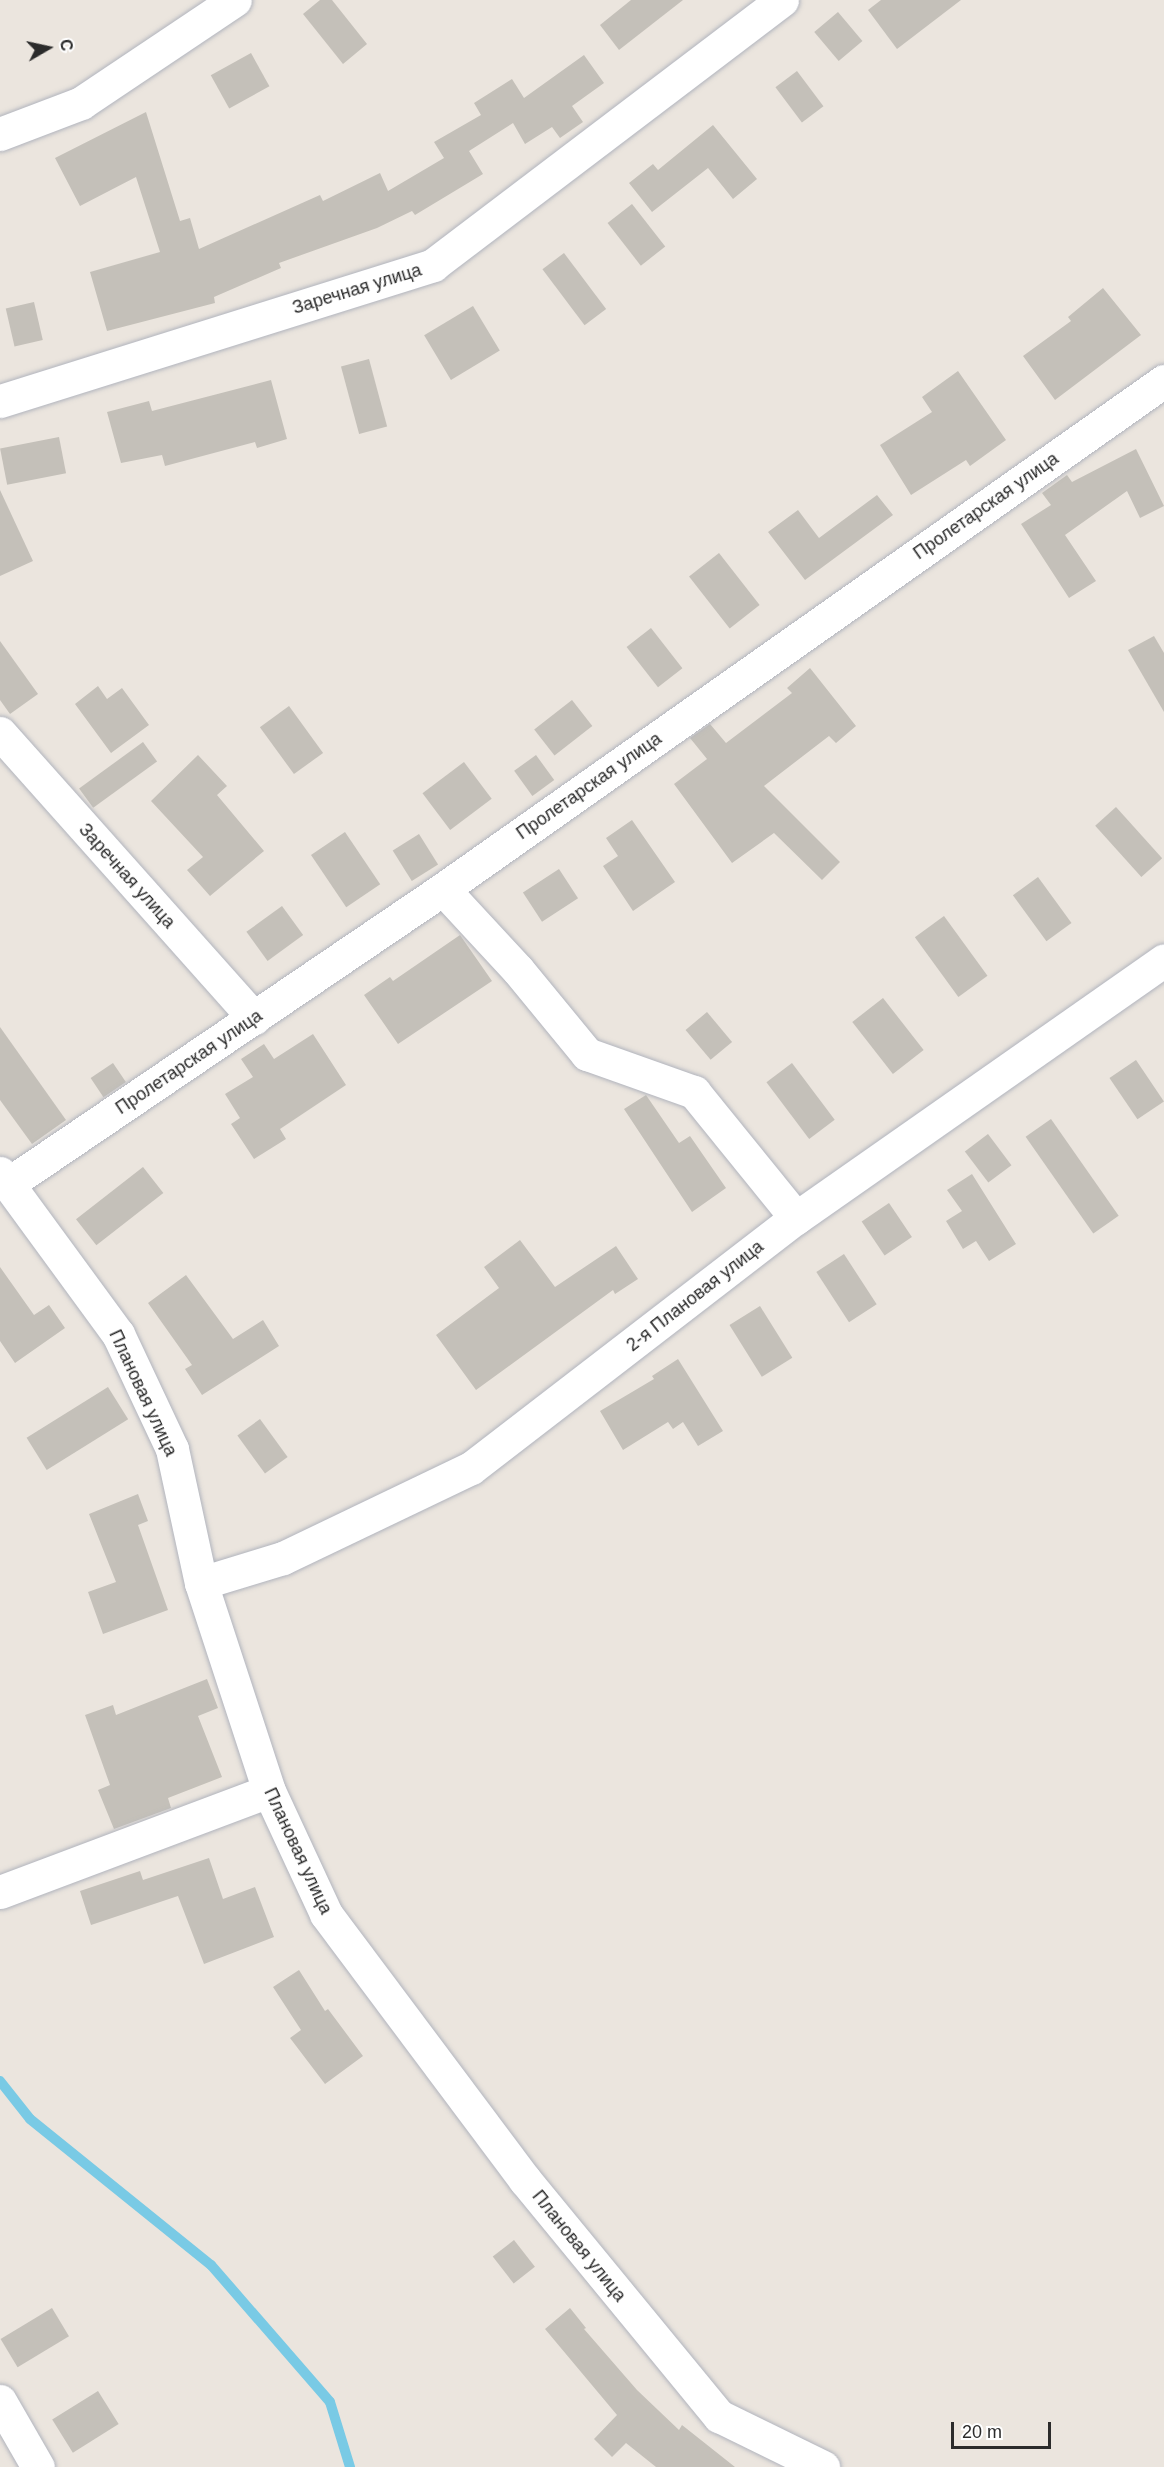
<!DOCTYPE html>
<html>
<head>
<meta charset="utf-8">
<style>
  body { margin:0 }
  #map { position:relative; width:1164px; height:2467px; overflow:hidden; background:#ebe5de; font-family:Arial,sans-serif }
  div>[style] { position:absolute }
  .stream>* { height:10px; margin:-5px; padding:0 5px; transform-origin:5px; border-radius:5px; background:#79cae5 }
  .building>* { inset:0; background:#c4c0b9; transform-origin:0 0 }
  .roads { filter:drop-shadow(0 0 2px #b1b4bd) drop-shadow(0 0 2px #b1b4bd) }
  .minor>* { height:33px; margin:-16.5px; padding:0 16.5px; transform-origin:16.5px; border-radius:16.5px; background:#fff }
  span { translate:-50% -50%; white-space:nowrap; text-align:center; line-height:1.15; -webkit-text-stroke:5px #fff; paint-order:stroke }
  .street-label { font-size:18px; color:#2b2b2b }
  .north { position:absolute; left:18px; top:18px; width:60px; height:60px; -webkit-text-stroke:4px #fff; paint-order:stroke; rotate:81deg; font-size:16px; font-weight:700; line-height:24px; text-align:center; color:#2b2b2b }
  .north::after { content:''; display:block; margin:auto; width:21px; height:27px; background:#2b2b2b; clip-path:polygon(50% 0,100% 100%,50% 72%,0 100%) }
  .scale { position:absolute; left:951px; top:2422px; width:100px; height:27px; box-sizing:border-box; border:3px solid #2b2b2b; border-top:0; padding-left:8px; font-size:18px; line-height:21px; white-space:nowrap; color:#2b2b2b; -webkit-text-stroke:4px #fff; paint-order:stroke }
</style>
</head>
<body>
<div id="map">
  <div class="stream">
    <i style="left:0;top:2081px;width:48px;rotate:51.7deg"></i>
    <i style="left:30px;top:2119px;width:233px;rotate:38.9deg"></i>
    <i style="left:211px;top:2265px;width:181px;rotate:49deg"></i>
    <i style="left:330px;top:2402px;width:68px;rotate:72.9deg"></i>
  </div>
  <div class="building">
    <i style="clip-path:polygon(320px 0,332px 0,367px 44px,343px 64px,303px 14px)"></i>
    <i style="clip-path:polygon(631px 0,683px 0,619px 50px,600px 25px)"></i>
    <i style="clip-path:polygon(881px 0,961px 0,897px 49px,868px 10px)"></i>
    <i style="left:838px;top:12px;width:38px;height:31px;rotate:50deg"></i>
    <i style="left:251px;top:53px;width:38px;height:46px;rotate:61deg"></i>
    <i style="clip-path:polygon(584px 55px,604px 83px,572px 106px,583px 122px,560px 138px,552px 127px,525px 144px,513px 123px,469px 151px,483px 174px,415px 215px,412px 211px,377px 228px,279px 263px,281px 268px,214px 297px,215px 303px,107px 331px,90px 272px,160px 252px,136px 177px,80px 206px,55px 158px,146px 112px,180px 221px,190px 218px,199px 249px,320px 195px,323px 201px,380px 173px,388px 191px,444px 158px,434px 142px,481px 115px,474px 103px,512px 79px,524px 98px)"></i>
    <i style="left:797px;top:71px;width:44px;height:27px;rotate:53deg"></i>
    <i style="clip-path:polygon(713px 125px,757px 179px,733px 199px,708px 168px,652px 212px,629px 183px,653px 164px,658px 170px)"></i>
    <i style="left:632px;top:204px;width:54px;height:31px;rotate:52deg"></i>
    <i style="left:564px;top:253px;width:70px;height:27px;rotate:53deg"></i>
    <i style="clip-path:polygon(1103px 288px,1141px 335px,1055px 400px,1023px 356px,1071px 321px,1068px 317px)"></i>
    <i style="left:34px;top:302px;width:39px;height:29px;rotate:77deg"></i>
    <i style="left:473px;top:306px;width:52px;height:57px;rotate:59deg"></i>
    <i style="left:369px;top:359px;width:70px;height:29px;rotate:75deg"></i>
    <i style="clip-path:polygon(958px 371px,1006px 440px,970px 466px,966px 460px,911px 495px,880px 445px,932px 412px,922px 397px)"></i>
    <i style="clip-path:polygon(271px 380px,287px 439px,257px 448px,255px 442px,165px 466px,162px 455px,121px 463px,107px 412px,149px 401px,152px 411px)"></i>
    <i style="left:59px;top:437px;width:37px;height:60px;rotate:79deg"></i>
    <i style="clip-path:polygon(1136px 449px,1164px 506px,1140px 518px,1127px 491px,1065px 535px,1096px 581px,1069px 598px,1021px 524px,1051px 505px,1042px 493px,1067px 475px,1072px 482px)"></i>
    <i style="clip-path:polygon(0 490px,33px 561px,0 576px)"></i>
    <i style="clip-path:polygon(877px 495px,893px 515px,805px 580px,768px 532px,798px 510px,819px 538px)"></i>
    <i style="left:719px;top:553px;width:66px;height:38px;rotate:52deg"></i>
    <i style="left:651px;top:628px;width:51px;height:31px;rotate:52deg"></i>
    <i style="clip-path:polygon(1154px 636px,1164px 653px,1164px 712px,1128px 650px)"></i>
    <i style="clip-path:polygon(0 641px,38px 694px,10px 714px,0 700px)"></i>
    <i style="clip-path:polygon(810px 668px,856px 726px,836px 743px,829px 736px,764px 786px,840px 862px,822px 880px,774px 833px,732px 863px,674px 784px,707px 759px,690px 738px,710px 724px,726px 743px,792px 693px,787px 688px)"></i>
    <i style="clip-path:polygon(98px 686px,107px 699px,122px 688px,149px 725px,111px 753px,75px 704px)"></i>
    <i style="left:572px;top:700px;width:33px;height:48px;rotate:52deg"></i>
    <i style="left:289px;top:706px;width:58px;height:36px;rotate:54deg"></i>
    <i style="left:143px;top:742px;width:24px;height:79px;rotate:54deg"></i>
    <i style="clip-path:polygon(198px 755px,227px 786px,217px 795px,264px 851px,210px 896px,187px 870px,203px 857px,151px 801px)"></i>
    <i style="left:536px;top:755px;width:31px;height:27px;rotate:54deg"></i>
    <i style="left:464px;top:762px;width:46px;height:52px;rotate:53deg"></i>
    <i style="left:1116px;top:807px;width:69px;height:28px;rotate:48deg"></i>
    <i style="clip-path:polygon(632px 820px,675px 882px,633px 911px,603px 866px,618px 856px,606px 838px)"></i>
    <i style="left:345px;top:832px;width:63px;height:41px;rotate:56deg"></i>
    <i style="left:419px;top:834px;width:36px;height:31px;rotate:58deg"></i>
    <i style="left:559px;top:869px;width:35px;height:43px;rotate:57deg"></i>
    <i style="left:1038px;top:877px;width:57px;height:31px;rotate:54deg"></i>
    <i style="left:282px;top:906px;width:36px;height:44px;rotate:54deg"></i>
    <i style="left:944px;top:916px;width:74px;height:36px;rotate:54deg"></i>
    <i style="clip-path:polygon(460px 935px,492px 981px,398px 1044px,364px 995px,390px 977px,393px 981px)"></i>
    <i style="left:883px;top:998px;width:66px;height:39px;rotate:52deg"></i>
    <i style="left:707px;top:1012px;width:39px;height:28px;rotate:50deg"></i>
    <i style="clip-path:polygon(0 1027px,66px 1120px,32px 1144px,0 1100px)"></i>
    <i style="clip-path:polygon(313px 1034px,346px 1085px,280px 1129px,286px 1139px,254px 1159px,231px 1124px,240px 1118px,225px 1094px,253px 1077px,241px 1059px,264px 1044px,274px 1059px)"></i>
    <i style="left:1136px;top:1060px;width:50px;height:32px;rotate:56deg"></i>
    <i style="left:113px;top:1063px;width:23px;height:27px;rotate:56deg"></i>
    <i style="left:792px;top:1063px;width:71px;height:32px;rotate:53deg"></i>
    <i style="clip-path:polygon(646px 1095px,679px 1143px,690px 1136px,726px 1188px,692px 1212px,624px 1109px)"></i>
    <i style="left:1051px;top:1119px;width:118px;height:31px;rotate:55deg"></i>
    <i style="left:988px;top:1134px;width:39px;height:29px;rotate:53deg"></i>
    <i style="left:143px;top:1167px;width:33px;height:85px;rotate:52deg"></i>
    <i style="clip-path:polygon(972px 1174px,1016px 1244px,989px 1261px,976px 1241px,963px 1249px,946px 1221px,962px 1211px,947px 1190px)"></i>
    <i style="left:889px;top:1203px;width:41px;height:33px;rotate:56deg"></i>
    <i style="clip-path:polygon(520px 1240px,555px 1287px,616px 1246px,638px 1279px,615px 1294px,613px 1290px,476px 1390px,436px 1335px,499px 1288px,484px 1267px)"></i>
    <i style="left:844px;top:1254px;width:60px;height:33px;rotate:57deg"></i>
    <i style="clip-path:polygon(0 1267px,34px 1315px,49px 1305px,65px 1328px,15px 1363px,0 1341px)"></i>
    <i style="clip-path:polygon(186px 1275px,233px 1339px,263px 1320px,279px 1346px,202px 1395px,185px 1369px,192px 1365px,148px 1303px)"></i>
    <i style="left:760px;top:1306px;width:61px;height:36px;rotate:58deg"></i>
    <i style="clip-path:polygon(678px 1359px,723px 1431px,698px 1446px,683px 1422px,673px 1429px,668px 1422px,623px 1450px,600px 1411px,654px 1379px,652px 1376px)"></i>
    <i style="left:108px;top:1387px;width:38px;height:96px;rotate:58deg"></i>
    <i style="left:260px;top:1419px;width:47px;height:28px;rotate:54deg"></i>
    <i style="clip-path:polygon(138px 1494px,148px 1521px,138px 1525px,168px 1610px,103px 1634px,88px 1592px,116px 1582px,89px 1514px)"></i>
    <i style="clip-path:polygon(207px 1679px,218px 1708px,198px 1716px,222px 1777px,168px 1798px,171px 1808px,114px 1829px,98px 1790px,110px 1785px,85px 1715px,113px 1705px,116px 1715px)"></i>
    <i style="clip-path:polygon(209px 1858px,223px 1899px,255px 1887px,274px 1937px,204px 1964px,178px 1896px,91px 1925px,80px 1891px,140px 1871px,143px 1880px)"></i>
    <i style="clip-path:polygon(299px 1970px,325px 2011px,328px 2009px,363px 2056px,325px 2084px,290px 2038px,301px 2030px,273px 1987px)"></i>
    <i style="left:514px;top:2240px;width:34px;height:27px;rotate:52deg"></i>
    <i style="left:52px;top:2308px;width:33px;height:60px;rotate:59deg"></i>
    <i style="clip-path:polygon(570px 2308px,586px 2328px,584px 2329px,637px 2390px,679px 2430px,682px 2425px,735px 2467px,656px 2467px,626px 2443px,612px 2457px,594px 2439px,617px 2415px,545px 2329px)"></i>
    <i style="left:98px;top:2391px;width:39px;height:54px;rotate:58deg"></i>
  </div>
  <div class="roads">
    <div class="minor">
      <i style="left:0;top:134px;width:87px;rotate:-20.9deg"></i>
      <i style="left:81px;top:103px;width:185px;rotate:-33.8deg"></i>
      <i style="left:0;top:401px;width:454px;rotate:-17.4deg"></i>
      <i style="left:433px;top:265px;width:438px;rotate:-37.2deg"></i>
      <i style="left:0;top:733px;width:382px;rotate:48.3deg"></i>
      <i style="left:443px;top:889px;width:110px;rotate:47.2deg"></i>
      <i style="left:518px;top:970px;width:109px;rotate:50.6deg"></i>
      <i style="left:587px;top:1054px;width:114px;rotate:19.6deg"></i>
      <i style="left:694px;top:1092px;width:162px;rotate:51deg"></i>
      <i style="left:0;top:1173px;width:200px;rotate:53.8deg"></i>
      <i style="left:118px;top:1334px;width:127px;rotate:64.8deg"></i>
      <i style="left:172px;top:1449px;width:137px;rotate:77.8deg"></i>
      <i style="left:201px;top:1583px;width:219px;rotate:71.9deg"></i>
      <i style="left:269px;top:1791px;width:136px;rotate:65.1deg"></i>
      <i style="left:326px;top:1914px;width:332px;rotate:53.2deg"></i>
      <i style="left:525px;top:2180px;width:306px;rotate:50.6deg"></i>
      <i style="left:719px;top:2416px;width:116px;rotate:26.1deg"></i>
      <i style="left:8px;top:1184px;width:526px;rotate:-34.14deg"></i>
      <i style="left:443px;top:889px;width:882px;rotate:-35.17deg"></i>
      <i style="left:201px;top:1583px;width:86px;rotate:-17deg"></i>
      <i style="left:283px;top:1558px;width:208px;rotate:-25.6deg"></i>
      <i style="left:471px;top:1468px;width:410px;rotate:-37.6deg"></i>
      <i style="left:796px;top:1218px;width:449px;rotate:-35deg"></i>
      <i style="left:0;top:1892px;width:287px;rotate:-20.6deg"></i>
      <i style="left:0;top:2401px;width:76px;rotate:60.1deg"></i>
    </div>
  </div>
  <div class="street-label">
    <span style="left:357px;top:289px;rotate:-17deg">Заречная улица</span>
    <span style="left:986px;top:506px;rotate:-35deg">Пролетарская улица</span>
    <span style="left:589px;top:786px;rotate:-35deg">Пролетарская улица</span>
    <span style="left:127px;top:876px;rotate:48deg">Заречная улица</span>
    <span style="left:189px;top:1062px;rotate:-34deg">Пролетарская улица</span>
    <span style="left:695px;top:1296px;rotate:-38deg">2-я Плановая улица</span>
    <span style="left:143px;top:1393px;rotate:65deg">Плановая улица</span>
    <span style="left:298px;top:1851px;rotate:65deg">Плановая улица</span>
    <span style="left:579px;top:2246px;rotate:51deg">Плановая улица</span>
  </div>
  <div class="north">С</div>
  <div class="scale">20 m</div>
</div>
</body>
</html>
